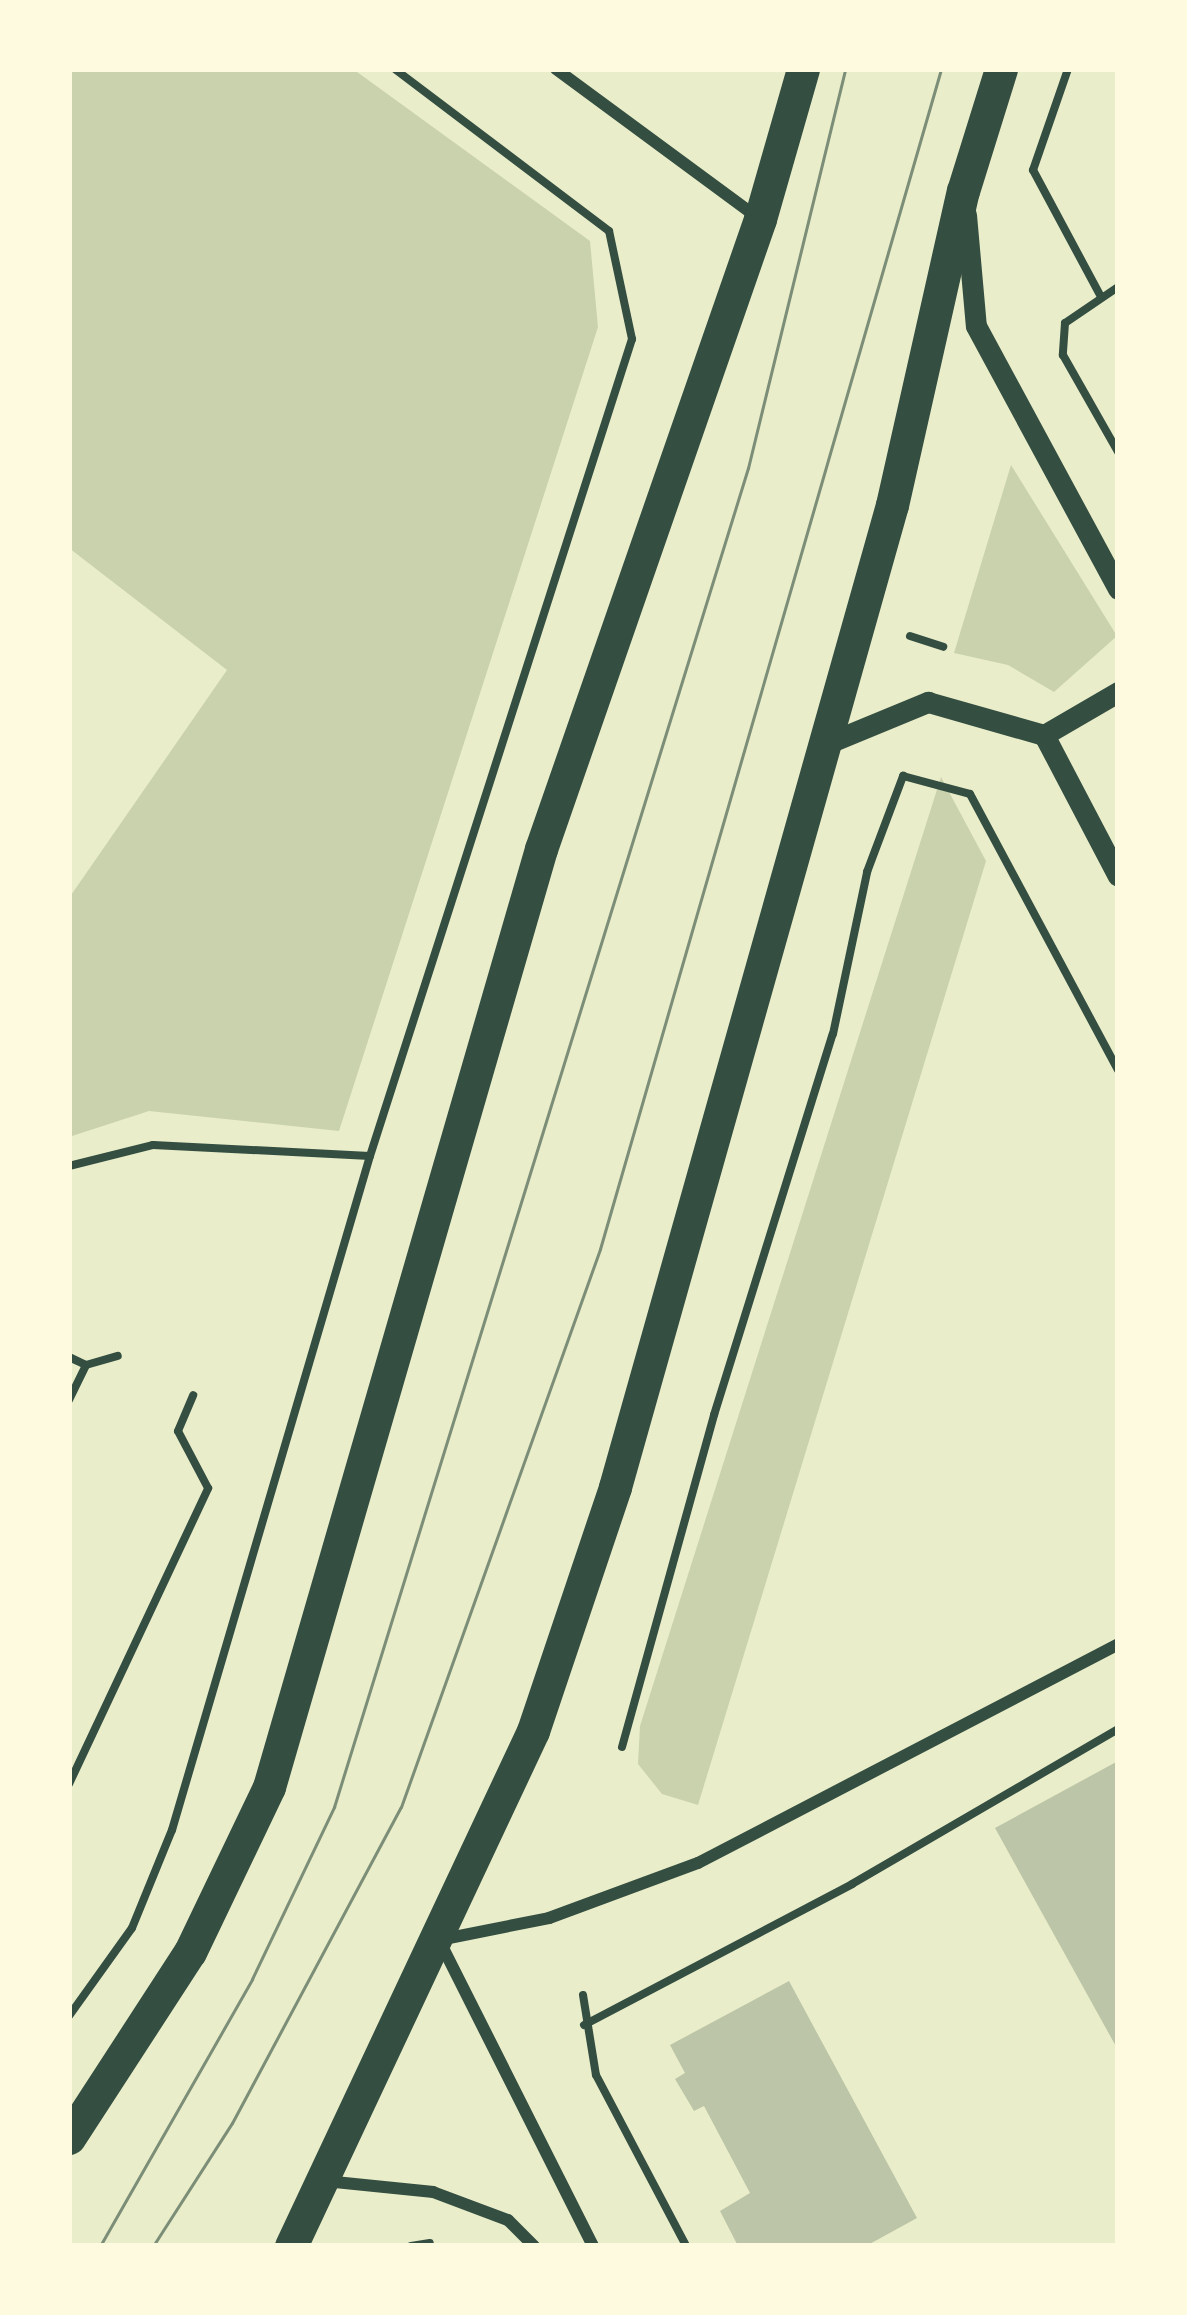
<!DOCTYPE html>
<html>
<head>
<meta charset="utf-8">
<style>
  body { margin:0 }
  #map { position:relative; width:1187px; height:2315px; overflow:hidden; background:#e9edc9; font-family:Rubik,sans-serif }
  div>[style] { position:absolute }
  .green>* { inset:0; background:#cad2ad }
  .building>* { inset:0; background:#bcc5a7 }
  .path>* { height:8px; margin:-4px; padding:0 4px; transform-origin:4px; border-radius:4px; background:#344e41 }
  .minor>* { height:12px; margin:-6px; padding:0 6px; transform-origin:6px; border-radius:6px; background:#344e41 }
  .tertiary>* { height:21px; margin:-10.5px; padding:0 10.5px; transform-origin:10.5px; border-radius:10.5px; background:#344e41 }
  .trunk>* { height:33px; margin:-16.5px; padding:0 16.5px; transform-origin:16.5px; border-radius:16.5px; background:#344e41 }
  .tram>* { height:3px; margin:-1.5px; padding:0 1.5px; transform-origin:1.5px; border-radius:1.5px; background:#7c8e77 }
  span { translate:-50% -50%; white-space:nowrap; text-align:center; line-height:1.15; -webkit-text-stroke:12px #fefae0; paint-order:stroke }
  .frame { position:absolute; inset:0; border:72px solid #fefae0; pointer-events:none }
</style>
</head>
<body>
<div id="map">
  <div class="green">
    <i style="clip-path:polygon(69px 69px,353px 69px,590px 241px,598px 327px,339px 1131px,149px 1111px,69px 1137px,69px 898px,227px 670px,69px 548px)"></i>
    <i style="clip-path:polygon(1011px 465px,1117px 636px,1054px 692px,1008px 665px,954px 653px)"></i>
    <i style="clip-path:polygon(941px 777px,986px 861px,698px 1805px,662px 1794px,638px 1764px,640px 1726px)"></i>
  </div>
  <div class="building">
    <i style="clip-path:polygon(1118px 1761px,1118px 2050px,995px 1828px)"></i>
    <i style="clip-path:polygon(789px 1981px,917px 2218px,866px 2246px,738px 2246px,720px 2211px,750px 2193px,704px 2106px,694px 2111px,675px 2079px,685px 2073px,670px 2045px)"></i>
  </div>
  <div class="path">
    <i style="left:1068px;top:69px;width:107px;rotate:109.1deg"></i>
    <i style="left:1033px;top:170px;width:142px;rotate:61.8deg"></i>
    <i style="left:1118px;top:287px;width:64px;rotate:145.8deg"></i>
    <i style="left:1065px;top:323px;width:32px;rotate:94deg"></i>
    <i style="left:1063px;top:355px;width:112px;rotate:60.4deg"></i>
    <i style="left:910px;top:636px;width:35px;rotate:18deg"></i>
    <i style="left:69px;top:1166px;width:87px;rotate:-14deg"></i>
    <i style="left:153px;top:1145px;width:217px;rotate:2.9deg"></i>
    <i style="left:69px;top:1357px;width:19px;rotate:25deg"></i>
    <i style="left:86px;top:1365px;width:33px;rotate:-16deg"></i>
    <i style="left:69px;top:1400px;width:39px;rotate:-64deg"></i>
    <i style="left:622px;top:1747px;width:345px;rotate:-74.5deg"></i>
    <i style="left:714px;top:1415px;width:399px;rotate:-72.7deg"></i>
    <i style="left:833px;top:1034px;width:166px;rotate:-78.1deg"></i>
    <i style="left:867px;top:872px;width:103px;rotate:-69.4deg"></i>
    <i style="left:903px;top:776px;width:69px;rotate:15deg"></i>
    <i style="left:970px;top:794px;width:313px;rotate:61.8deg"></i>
    <i style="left:69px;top:1784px;width:327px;rotate:-64.8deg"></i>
    <i style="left:208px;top:1488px;width:64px;rotate:-117.8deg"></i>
    <i style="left:178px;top:1431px;width:39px;rotate:-67deg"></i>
    <i style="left:583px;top:1995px;width:81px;rotate:80.8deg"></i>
    <i style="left:596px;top:2075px;width:193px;rotate:62.2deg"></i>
    <i style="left:69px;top:2016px;width:108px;rotate:-54.4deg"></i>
    <i style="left:132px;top:1928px;width:106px;rotate:-67.8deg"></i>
    <i style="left:172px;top:1830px;width:702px;rotate:-73.63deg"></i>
    <i style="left:370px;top:1156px;width:858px;rotate:-72.22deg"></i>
    <i style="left:632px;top:339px;width:110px;rotate:-102deg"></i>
    <i style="left:609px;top:231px;width:268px;rotate:-142.9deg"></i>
    <i style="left:584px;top:2025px;width:303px;rotate:-27.7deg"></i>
    <i style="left:852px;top:1884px;width:308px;rotate:-30.2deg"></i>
    <i style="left:411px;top:2246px;width:19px;rotate:-9deg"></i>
  </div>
  <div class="minor">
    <i style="left:556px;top:69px;width:251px;rotate:36.4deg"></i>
    <i style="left:325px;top:2181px;width:109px;rotate:5.8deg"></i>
    <i style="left:433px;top:2192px;width:80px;rotate:20.5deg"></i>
    <i style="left:508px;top:2220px;width:37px;rotate:45deg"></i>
    <i style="left:593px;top:2246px;width:343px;rotate:-116.7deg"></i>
    <i style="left:439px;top:1940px;width:112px;rotate:-11.3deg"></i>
    <i style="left:549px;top:1918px;width:159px;rotate:-20.3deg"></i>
    <i style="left:698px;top:1863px;width:474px;rotate:-27.5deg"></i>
  </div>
  <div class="tertiary">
    <i style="left:966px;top:215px;width:111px;rotate:84.9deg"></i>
    <i style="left:976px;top:326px;width:299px;rotate:61.6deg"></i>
    <i style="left:1044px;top:735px;width:86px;rotate:-30.2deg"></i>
    <i style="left:821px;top:746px;width:116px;rotate:-22.4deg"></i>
    <i style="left:928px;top:702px;width:121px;rotate:15.9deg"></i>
    <i style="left:1044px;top:735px;width:159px;rotate:62.3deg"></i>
  </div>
  <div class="trunk">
    <i style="left:69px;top:2138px;width:222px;rotate:-57deg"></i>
    <i style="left:190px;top:1952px;width:183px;rotate:-64.4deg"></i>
    <i style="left:269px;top:1787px;width:977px;rotate:-73.83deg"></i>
    <i style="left:541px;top:849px;width:667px;rotate:-70.83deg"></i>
    <i style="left:760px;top:219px;width:156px;rotate:-74deg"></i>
    <i style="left:291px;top:2246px;width:569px;rotate:-64.83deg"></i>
    <i style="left:533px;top:1731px;width:257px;rotate:-71.4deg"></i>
    <i style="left:615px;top:1487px;width:1020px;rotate:-74.25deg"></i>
    <i style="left:892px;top:505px;width:322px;rotate:-77.3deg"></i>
    <i style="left:963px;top:191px;width:128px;rotate:-72.7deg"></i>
  </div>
  <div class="tram">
    <i style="left:100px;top:2246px;width:307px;rotate:-60.3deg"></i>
    <i style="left:252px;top:1979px;width:191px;rotate:-64.5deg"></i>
    <i style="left:334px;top:1807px;width:1402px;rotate:-72.82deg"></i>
    <i style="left:748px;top:468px;width:411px;rotate:-76.3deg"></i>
    <i style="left:153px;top:2246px;width:146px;rotate:-57.3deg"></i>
    <i style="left:232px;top:2123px;width:358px;rotate:-61.9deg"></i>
    <i style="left:401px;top:1807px;width:592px;rotate:-70.37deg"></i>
    <i style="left:600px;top:1249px;width:1228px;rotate:-73.88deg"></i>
  </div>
  <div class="frame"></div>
</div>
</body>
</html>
